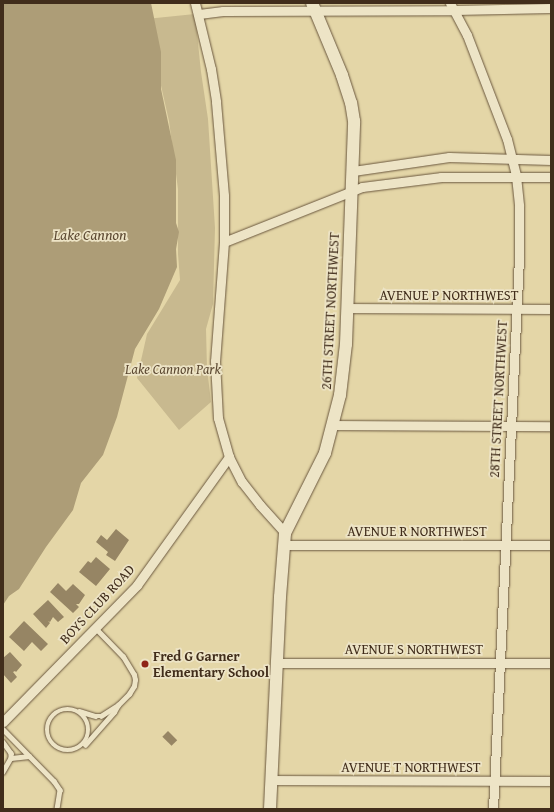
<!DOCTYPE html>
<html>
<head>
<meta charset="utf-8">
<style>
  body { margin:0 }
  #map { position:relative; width:554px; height:812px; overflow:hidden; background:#e4d6a7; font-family:"Gentium Book Plus",serif }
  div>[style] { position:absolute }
  .green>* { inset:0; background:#c8b98f }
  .water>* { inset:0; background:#ad9d77 }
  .building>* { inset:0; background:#968564; transform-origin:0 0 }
  .roads { filter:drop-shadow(0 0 1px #6a573e) drop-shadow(0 0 1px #6a573e) }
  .lane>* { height:4.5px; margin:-2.25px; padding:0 2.25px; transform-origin:2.25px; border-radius:2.25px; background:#ede4c6 }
  .lane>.ring { margin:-2.25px; padding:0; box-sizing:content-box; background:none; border:4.5px solid #ede4c6; border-radius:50% }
  .street>* { height:9px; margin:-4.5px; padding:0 4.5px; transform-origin:4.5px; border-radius:4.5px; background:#ede4c6 }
  .secondary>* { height:12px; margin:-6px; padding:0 6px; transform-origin:6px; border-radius:6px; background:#ede4c6 }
  .dots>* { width:11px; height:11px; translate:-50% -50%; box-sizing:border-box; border:2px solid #ede4c6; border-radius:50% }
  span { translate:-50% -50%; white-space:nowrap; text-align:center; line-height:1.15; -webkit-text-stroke:3.5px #ede4c6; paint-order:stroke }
  .street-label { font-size:14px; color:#412d1b }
  .park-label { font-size:14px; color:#5c4932; font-style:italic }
  .poi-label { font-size:14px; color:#412d1b; font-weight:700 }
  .left { translate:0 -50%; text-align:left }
  .water-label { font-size:15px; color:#5c4932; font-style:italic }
  .frame { position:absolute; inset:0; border:4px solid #412d1b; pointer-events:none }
</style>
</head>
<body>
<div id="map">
  <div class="green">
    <i style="clip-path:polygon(195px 14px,201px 72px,208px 119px,215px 228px,213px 304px,206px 329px,207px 368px,211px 402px,179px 430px,137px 378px,147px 334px,180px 280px,178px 254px,178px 189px,169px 121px,146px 19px)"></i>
  </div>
  <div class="water">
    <i style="clip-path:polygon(3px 3px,151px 3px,161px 52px,161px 89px,176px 160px,176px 223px,179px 232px,176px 249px,177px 267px,159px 309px,135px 349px,117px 417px,103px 455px,81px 483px,73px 510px,46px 547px,19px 589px,9px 596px,3px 605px)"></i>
  </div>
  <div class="building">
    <i style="clip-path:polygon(116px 529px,129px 540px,115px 561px,106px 555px,108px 552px,96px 542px,101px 535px,107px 540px)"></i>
    <i style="clip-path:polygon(96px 557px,110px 569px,96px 586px,79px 572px,88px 561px,91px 563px)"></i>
    <i style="clip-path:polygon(58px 583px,66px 591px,73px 584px,85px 595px,79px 604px,76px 604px,79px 607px,73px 613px,50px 592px)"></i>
    <i style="clip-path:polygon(48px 600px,64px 617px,58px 622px,53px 617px,50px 622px,48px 621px,50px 623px,46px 628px,33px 614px)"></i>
    <i style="clip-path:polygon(24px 621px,48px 644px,41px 651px,32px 642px,24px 651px,9px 637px)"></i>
    <i style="clip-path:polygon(10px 652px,22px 665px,16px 672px,15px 671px,13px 672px,17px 677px,11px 683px,3px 674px,3px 658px)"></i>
    <i style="left:168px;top:731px;width:13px;height:8px;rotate:45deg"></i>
  </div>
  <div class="roads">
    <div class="lane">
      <i class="ring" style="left:47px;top:709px;width:37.5px;height:37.5px"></i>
      <i style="left:79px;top:711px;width:17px;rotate:17deg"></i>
      <i style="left:95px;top:716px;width:6px"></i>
      <i style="left:101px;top:716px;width:20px;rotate:-33deg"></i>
      <i style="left:3px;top:729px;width:73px;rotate:45.6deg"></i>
      <i style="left:54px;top:781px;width:11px;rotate:56deg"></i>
      <i style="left:60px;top:790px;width:19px;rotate:99deg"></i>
      <i style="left:3px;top:742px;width:14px;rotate:54deg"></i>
      <i style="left:11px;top:753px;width:5px;rotate:90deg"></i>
      <i style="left:11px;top:758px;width:16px;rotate:120deg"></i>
      <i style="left:85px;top:745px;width:44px;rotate:-48.7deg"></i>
      <i style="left:114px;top:712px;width:8px;rotate:-60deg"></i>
      <i style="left:118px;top:705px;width:16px;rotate:-45deg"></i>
      <i style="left:129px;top:694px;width:9px;rotate:-58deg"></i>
      <i style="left:134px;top:686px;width:6px;rotate:-81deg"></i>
      <i style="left:135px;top:680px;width:5px;rotate:-101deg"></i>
      <i style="left:134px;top:675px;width:21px;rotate:-121deg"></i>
      <i style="left:123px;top:657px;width:40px;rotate:-134deg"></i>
      <i style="left:11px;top:758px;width:18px;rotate:-6deg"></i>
    </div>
    <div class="street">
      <i style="left:195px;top:3px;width:68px;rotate:76.4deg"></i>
      <i style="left:211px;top:69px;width:33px;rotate:81deg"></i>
      <i style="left:216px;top:102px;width:94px;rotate:85.1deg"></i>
      <i style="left:224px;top:196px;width:46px;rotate:90deg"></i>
      <i style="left:224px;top:242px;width:119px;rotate:94.3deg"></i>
      <i style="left:215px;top:361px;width:57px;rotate:87deg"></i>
      <i style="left:218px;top:418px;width:41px;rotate:74.2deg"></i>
      <i style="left:229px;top:457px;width:28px;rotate:63deg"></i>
      <i style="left:242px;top:482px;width:29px;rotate:52deg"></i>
      <i style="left:260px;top:505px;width:38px;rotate:48deg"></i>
      <i style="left:450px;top:3px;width:36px;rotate:62deg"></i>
      <i style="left:467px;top:35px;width:111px;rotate:69deg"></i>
      <i style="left:507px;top:139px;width:38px;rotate:76deg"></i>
      <i style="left:516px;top:176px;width:30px;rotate:84deg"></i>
      <i style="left:519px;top:206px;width:52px;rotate:90deg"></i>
      <i style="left:519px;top:258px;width:552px;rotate:92.7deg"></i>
      <i style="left:199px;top:14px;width:24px;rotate:-7deg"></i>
      <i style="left:223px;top:11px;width:232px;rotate:-0.2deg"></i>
      <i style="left:455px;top:10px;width:96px;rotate:-1.2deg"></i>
      <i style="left:353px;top:171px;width:97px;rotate:-8.3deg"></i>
      <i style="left:449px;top:157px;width:102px;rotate:1.7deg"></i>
      <i style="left:224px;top:242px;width:149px;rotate:-21.7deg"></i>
      <i style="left:362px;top:187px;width:80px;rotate:-7.2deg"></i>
      <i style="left:441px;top:177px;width:110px"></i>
      <i style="left:346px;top:308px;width:205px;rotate:0.3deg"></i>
      <i style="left:334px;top:425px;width:217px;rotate:0.3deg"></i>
      <i style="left:283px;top:545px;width:268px"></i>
      <i style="left:277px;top:663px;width:274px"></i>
      <i style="left:3px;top:722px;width:192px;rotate:-45.6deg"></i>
      <i style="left:137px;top:585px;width:158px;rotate:-54.3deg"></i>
      <i style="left:271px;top:780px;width:280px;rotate:0.2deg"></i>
    </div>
    <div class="secondary">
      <i style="left:270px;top:809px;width:212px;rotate:-87.3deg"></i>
      <i style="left:280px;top:597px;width:64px;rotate:-85.5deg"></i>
      <i style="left:285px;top:533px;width:89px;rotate:-63.4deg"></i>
      <i style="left:325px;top:453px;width:60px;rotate:-75.5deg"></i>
      <i style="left:340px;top:395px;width:51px;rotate:-83.3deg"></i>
      <i style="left:346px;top:344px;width:223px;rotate:-87.9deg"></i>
      <i style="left:354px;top:121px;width:18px;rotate:-99deg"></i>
      <i style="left:351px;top:103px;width:29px;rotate:-108deg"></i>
      <i style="left:342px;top:75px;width:78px;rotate:-112.6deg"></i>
    </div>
  </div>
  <div class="dots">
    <i style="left:145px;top:664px;background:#8f2418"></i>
  </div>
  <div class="street-label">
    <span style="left:449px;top:295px">AVENUE P NORTHWEST</span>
    <span style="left:330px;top:311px;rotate:-87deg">26TH STREET NORTHWEST</span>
    <span style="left:498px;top:399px;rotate:-87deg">28TH STREET NORTHWEST</span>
    <span style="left:417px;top:531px">AVENUE R NORTHWEST</span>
    <span style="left:97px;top:604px;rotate:-47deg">BOYS CLUB ROAD</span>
    <span style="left:414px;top:649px">AVENUE S NORTHWEST</span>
    <span style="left:411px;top:767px">AVENUE T NORTHWEST</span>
  </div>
  <div class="park-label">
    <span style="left:173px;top:369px">Lake Cannon Park</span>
  </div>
  <div class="poi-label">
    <span class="left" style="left:153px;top:664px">Fred G Garner<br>Elementary School</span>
  </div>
  <div class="water-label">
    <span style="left:90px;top:235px">Lake Cannon</span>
  </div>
  <div class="frame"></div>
</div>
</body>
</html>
